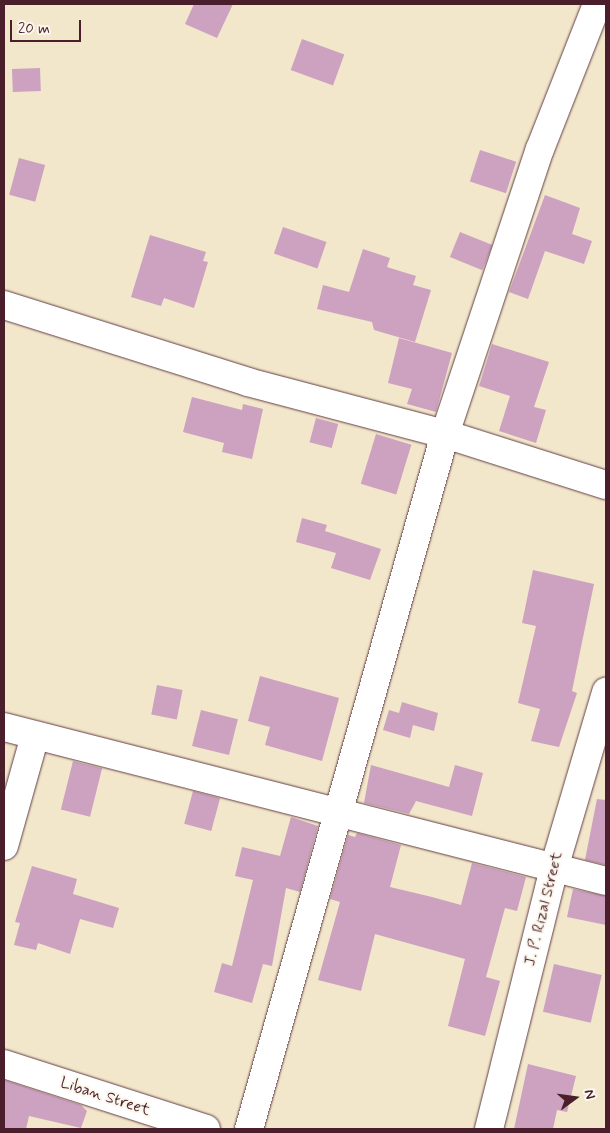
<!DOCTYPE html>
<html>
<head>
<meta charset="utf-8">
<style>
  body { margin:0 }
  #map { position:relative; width:610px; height:1133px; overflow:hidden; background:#f2e6cb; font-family:Mynerve,sans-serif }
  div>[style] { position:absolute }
  .building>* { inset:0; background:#cca2c0; transform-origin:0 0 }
  .roads { filter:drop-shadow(0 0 1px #633d43) drop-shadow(0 0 1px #633d43) }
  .minor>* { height:28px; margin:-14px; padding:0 14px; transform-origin:14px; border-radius:14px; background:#fff }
  .secondary>* { height:28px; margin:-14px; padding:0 14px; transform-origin:14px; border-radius:14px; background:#fff }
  span { translate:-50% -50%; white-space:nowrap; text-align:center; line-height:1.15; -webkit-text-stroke:4px #fbf7ec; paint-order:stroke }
  .street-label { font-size:16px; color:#4a1f2b }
  .frame { position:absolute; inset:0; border:5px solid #4a1f2b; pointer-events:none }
  .north { position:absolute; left:550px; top:1073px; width:50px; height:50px; -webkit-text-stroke:4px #fbf7ec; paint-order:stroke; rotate:76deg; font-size:14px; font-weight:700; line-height:20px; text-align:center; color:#4a1f2b }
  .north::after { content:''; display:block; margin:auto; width:18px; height:22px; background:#4a1f2b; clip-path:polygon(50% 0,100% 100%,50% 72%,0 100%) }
  .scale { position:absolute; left:10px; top:20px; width:71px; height:22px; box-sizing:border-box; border:2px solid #4a1f2b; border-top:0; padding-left:6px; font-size:15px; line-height:18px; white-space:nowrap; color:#4a1f2b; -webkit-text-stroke:4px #fbf7ec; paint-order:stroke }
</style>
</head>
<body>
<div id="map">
  <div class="building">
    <i style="clip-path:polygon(194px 4px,233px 4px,217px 38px,185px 24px)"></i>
    <i style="left:302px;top:39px;width:45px;height:33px;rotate:20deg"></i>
    <i style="left:40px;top:68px;width:23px;height:28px;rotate:88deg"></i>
    <i style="left:480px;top:150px;width:38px;height:33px;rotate:18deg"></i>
    <i style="left:19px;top:158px;width:27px;height:38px;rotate:15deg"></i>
    <i style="clip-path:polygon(545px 195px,580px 208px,572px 234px,592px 241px,584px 264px,545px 251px,528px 299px,509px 292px)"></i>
    <i style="left:283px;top:227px;width:46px;height:28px;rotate:19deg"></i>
    <i style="left:460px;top:232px;width:35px;height:27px;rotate:22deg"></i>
    <i style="clip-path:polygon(150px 235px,206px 252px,203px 261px,208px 262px,194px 308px,164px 298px,161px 306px,131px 297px)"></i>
    <i style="clip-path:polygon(363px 249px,390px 258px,387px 267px,416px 276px,413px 285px,431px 290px,415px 342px,374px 330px,372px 322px,317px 309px,323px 285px,349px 292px)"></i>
    <i style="clip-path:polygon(399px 338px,452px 353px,436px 412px,407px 404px,412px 389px,388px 383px)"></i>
    <i style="clip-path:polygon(492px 344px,549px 362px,534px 407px,546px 410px,536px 443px,499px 431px,510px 396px,479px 386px)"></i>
    <i style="clip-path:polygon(192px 397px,242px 410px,243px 404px,263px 409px,252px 459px,222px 452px,224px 443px,183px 432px)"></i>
    <i style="left:316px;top:418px;width:23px;height:25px;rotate:15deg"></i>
    <i style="left:376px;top:434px;width:37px;height:52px;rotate:17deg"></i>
    <i style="clip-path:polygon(302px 518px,327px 525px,325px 531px,381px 549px,370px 580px,331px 568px,336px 553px,296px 542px)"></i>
    <i style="clip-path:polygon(533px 570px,594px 584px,572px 691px,577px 693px,559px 747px,531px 741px,540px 709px,518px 703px,536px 626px,522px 623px)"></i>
    <i style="clip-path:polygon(260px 676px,339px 698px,322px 761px,265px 745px,270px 727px,248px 721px)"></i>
    <i style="left:157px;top:685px;width:26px;height:30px;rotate:11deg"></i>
    <i style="clip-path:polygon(402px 702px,438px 713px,434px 731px,413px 725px,410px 738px,383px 730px,389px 710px,399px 713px)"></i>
    <i style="left:201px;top:710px;width:38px;height:37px;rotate:14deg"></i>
    <i style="left:73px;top:761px;width:30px;height:50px;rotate:14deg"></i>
    <i style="clip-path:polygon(371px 765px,449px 787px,455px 765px,483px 773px,472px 816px,416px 801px,409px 814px,364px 803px)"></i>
    <i style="left:193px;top:791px;width:28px;height:34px;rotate:15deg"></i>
    <i style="clip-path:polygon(597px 799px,606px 800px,606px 865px,585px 860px)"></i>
    <i style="clip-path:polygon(291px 817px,318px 826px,300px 892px,286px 888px,272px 966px,263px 964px,252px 1003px,214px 992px,222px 963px,232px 966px,253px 880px,235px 876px,242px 847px,280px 856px)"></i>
    <i style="clip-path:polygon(357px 833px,401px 845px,390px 887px,432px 897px,461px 905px,472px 863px,526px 877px,517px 911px,505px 908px,486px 977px,500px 981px,485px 1036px,448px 1026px,465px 959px,375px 934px,361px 991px,318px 980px,340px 902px,330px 899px,348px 835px,355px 837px)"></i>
    <i style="clip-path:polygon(32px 866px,77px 879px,73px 894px,119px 908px,113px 928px,80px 919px,70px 954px,38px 943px,36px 950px,14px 945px,20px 923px,15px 922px)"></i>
    <i style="clip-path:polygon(573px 889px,606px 896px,606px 925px,567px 917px)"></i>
    <i style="left:554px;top:964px;width:49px;height:49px;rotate:13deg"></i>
    <i style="clip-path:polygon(528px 1064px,576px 1076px,567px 1112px,557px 1110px,553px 1129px,514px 1129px)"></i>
    <i style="clip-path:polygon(4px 1080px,81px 1105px,87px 1111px,81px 1128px,29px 1116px,26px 1129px,4px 1129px)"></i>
  </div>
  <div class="roads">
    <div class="minor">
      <i style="left:4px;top:305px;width:256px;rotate:17.5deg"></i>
      <i style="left:248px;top:382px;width:204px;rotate:14.8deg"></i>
      <i style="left:445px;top:434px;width:169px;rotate:17.6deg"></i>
      <i style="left:4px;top:727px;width:621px;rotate:14.35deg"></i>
      <i style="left:4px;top:846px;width:114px;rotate:-74.3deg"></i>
      <i style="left:4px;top:1064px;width:212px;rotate:17.8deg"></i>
      <i style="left:249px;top:1129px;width:722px;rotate:-74.25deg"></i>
      <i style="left:445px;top:434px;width:300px;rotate:-71.6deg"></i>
      <i style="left:540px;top:149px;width:156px;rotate:-68.5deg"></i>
    </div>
    <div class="secondary">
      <i style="left:489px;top:1129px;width:269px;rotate:-76deg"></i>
      <i style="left:554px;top:868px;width:184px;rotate:-73.5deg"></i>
    </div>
  </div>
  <div class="street-label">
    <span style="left:544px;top:909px;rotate:-76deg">J. P. Rizal Street</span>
    <span style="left:105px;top:1097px;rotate:18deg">Liban Street</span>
  </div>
  <div class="frame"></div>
  <div class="north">N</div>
  <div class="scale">20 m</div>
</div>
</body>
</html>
